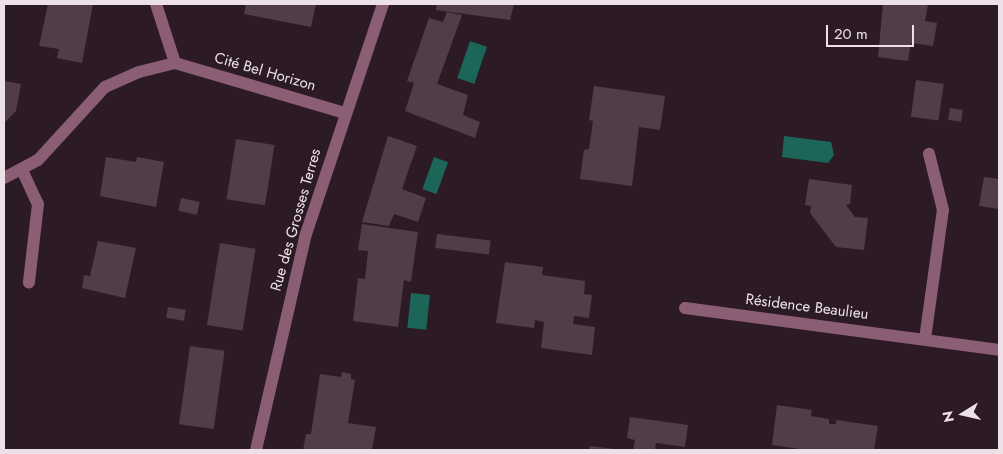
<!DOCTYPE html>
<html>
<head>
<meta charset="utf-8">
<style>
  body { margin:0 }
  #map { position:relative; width:1003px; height:454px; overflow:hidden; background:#2c1b24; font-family:Jost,sans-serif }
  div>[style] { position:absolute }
  .water>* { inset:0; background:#1b6659; transform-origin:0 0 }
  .building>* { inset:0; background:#513d48; transform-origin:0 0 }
  .minor>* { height:12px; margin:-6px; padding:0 6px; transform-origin:6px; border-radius:6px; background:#8c5e76 }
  span { translate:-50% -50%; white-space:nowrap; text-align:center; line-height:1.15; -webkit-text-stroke:4.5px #2c1b24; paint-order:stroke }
  .street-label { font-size:15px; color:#ede1e7 }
  .frame { position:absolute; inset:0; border:5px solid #ede1e7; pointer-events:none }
  .north { position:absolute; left:938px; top:389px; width:50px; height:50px; -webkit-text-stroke:4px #2c1b24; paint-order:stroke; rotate:260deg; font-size:14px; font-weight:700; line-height:20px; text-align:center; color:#ede1e7 }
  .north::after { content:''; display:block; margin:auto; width:18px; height:22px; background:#ede1e7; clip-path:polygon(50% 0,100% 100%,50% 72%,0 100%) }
  .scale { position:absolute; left:826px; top:25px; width:88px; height:22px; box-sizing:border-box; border:2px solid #ede1e7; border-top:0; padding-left:6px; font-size:15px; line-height:18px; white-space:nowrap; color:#ede1e7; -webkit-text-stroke:4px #2c1b24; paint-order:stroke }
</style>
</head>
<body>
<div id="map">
  <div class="water">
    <i style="left:470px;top:41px;width:18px;height:39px;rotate:19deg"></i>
    <i style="clip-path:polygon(784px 136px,831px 142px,834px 155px,828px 163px,782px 157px)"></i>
    <i style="left:434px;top:157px;width:15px;height:34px;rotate:20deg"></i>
    <i style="left:411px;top:293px;width:19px;height:35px;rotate:6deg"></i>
  </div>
  <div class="building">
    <i style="clip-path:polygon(48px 4px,93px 4px,82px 63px,57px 58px,59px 49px,39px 46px)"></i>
    <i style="clip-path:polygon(246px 4px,316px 4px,311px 27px,244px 14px)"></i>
    <i style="clip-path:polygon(437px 4px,514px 4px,510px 20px,436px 10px)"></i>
    <i style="clip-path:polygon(883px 4px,928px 4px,925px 21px,937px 23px,933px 46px,911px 43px,908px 61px,878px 57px)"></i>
    <i style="clip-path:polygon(447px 12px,462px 15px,437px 84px,468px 95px,463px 115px,480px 122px,475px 138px,405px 111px,414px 83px,407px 81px,429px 18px,443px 22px)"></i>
    <i style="left:916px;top:80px;width:28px;height:37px;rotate:8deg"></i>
    <i style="clip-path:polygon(4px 81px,21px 84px,16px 111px,4px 123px)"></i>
    <i style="clip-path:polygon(594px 86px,665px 96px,660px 130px,639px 127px,632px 186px,580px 179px,584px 150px,589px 149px,593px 121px,589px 120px)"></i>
    <i style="left:950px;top:108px;width:13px;height:12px;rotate:9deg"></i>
    <i style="clip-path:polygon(388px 136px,417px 146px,402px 189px,426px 198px,418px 222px,394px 214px,389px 226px,362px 222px)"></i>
    <i style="left:236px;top:139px;width:39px;height:61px;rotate:9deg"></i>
    <i style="clip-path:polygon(106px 157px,136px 162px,137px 157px,164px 162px,156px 207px,100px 196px)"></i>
    <i style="clip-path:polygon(984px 177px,999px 179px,999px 209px,979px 206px)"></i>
    <i style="clip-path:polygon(809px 179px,852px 185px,850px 204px,846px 205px,855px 217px,868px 218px,864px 250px,836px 247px,810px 213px,811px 206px,805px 205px)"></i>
    <i style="left:181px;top:198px;width:19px;height:13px;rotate:12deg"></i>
    <i style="clip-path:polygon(362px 224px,418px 232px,411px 282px,404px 280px,398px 327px,353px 321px,358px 278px,365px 279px,368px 251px,358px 250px)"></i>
    <i style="left:437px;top:234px;width:54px;height:14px;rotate:7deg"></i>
    <i style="clip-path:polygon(98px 241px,136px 248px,125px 298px,82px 288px,84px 275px,90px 276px)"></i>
    <i style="left:220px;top:243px;width:36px;height:83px;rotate:9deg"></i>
    <i style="clip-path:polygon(505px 262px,543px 267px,542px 275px,585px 281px,584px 294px,592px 295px,589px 318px,574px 316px,573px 324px,595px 327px,592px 355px,541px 348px,544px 322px,535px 320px,534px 328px,496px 323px)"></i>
    <i style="left:168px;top:307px;width:18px;height:11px;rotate:9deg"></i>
    <i style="left:190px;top:346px;width:35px;height:79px;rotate:8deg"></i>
    <i style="clip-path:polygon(342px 372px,351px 374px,351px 379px,355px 380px,348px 423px,376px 427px,372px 450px,303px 450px,306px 434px,311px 434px,320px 374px,341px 377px)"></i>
    <i style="clip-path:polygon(777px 405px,812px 410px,811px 416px,829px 419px,829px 424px,836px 424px,836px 420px,878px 426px,874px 450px,806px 450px,772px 445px)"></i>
    <i style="clip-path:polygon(630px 417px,688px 425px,685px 447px,656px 443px,655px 450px,633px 450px,635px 440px,627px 438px)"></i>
    <i style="clip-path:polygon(590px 446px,614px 449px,614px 450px,589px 450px)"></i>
  </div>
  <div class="minor">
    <i style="left:156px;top:4px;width:62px;rotate:72.1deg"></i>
    <i style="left:22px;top:170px;width:38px;rotate:65deg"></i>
    <i style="left:38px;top:204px;width:79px;rotate:96.6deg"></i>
    <i style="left:4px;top:178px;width:38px;rotate:-28deg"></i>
    <i style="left:38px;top:160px;width:99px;rotate:-47.5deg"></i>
    <i style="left:105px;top:87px;width:37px;rotate:-24deg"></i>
    <i style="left:139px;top:72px;width:37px;rotate:-14deg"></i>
    <i style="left:175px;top:63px;width:177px;rotate:16.4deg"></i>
    <i style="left:685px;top:308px;width:317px;rotate:7.6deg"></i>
    <i style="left:925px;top:339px;width:130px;rotate:-82.1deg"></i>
    <i style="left:943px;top:210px;width:58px;rotate:-104deg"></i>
    <i style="left:256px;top:450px;width:222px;rotate:-77deg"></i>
    <i style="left:306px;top:234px;width:243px;rotate:-71.5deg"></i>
  </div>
  <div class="street-label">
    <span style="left:265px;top:72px;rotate:16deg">Cité Bel Horizon</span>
    <span style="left:296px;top:220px;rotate:-74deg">Rue des Grosses Terres</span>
    <span style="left:807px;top:307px;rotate:7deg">Résidence Beaulieu</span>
  </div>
  <div class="frame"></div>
  <div class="north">N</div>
  <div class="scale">20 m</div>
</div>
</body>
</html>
